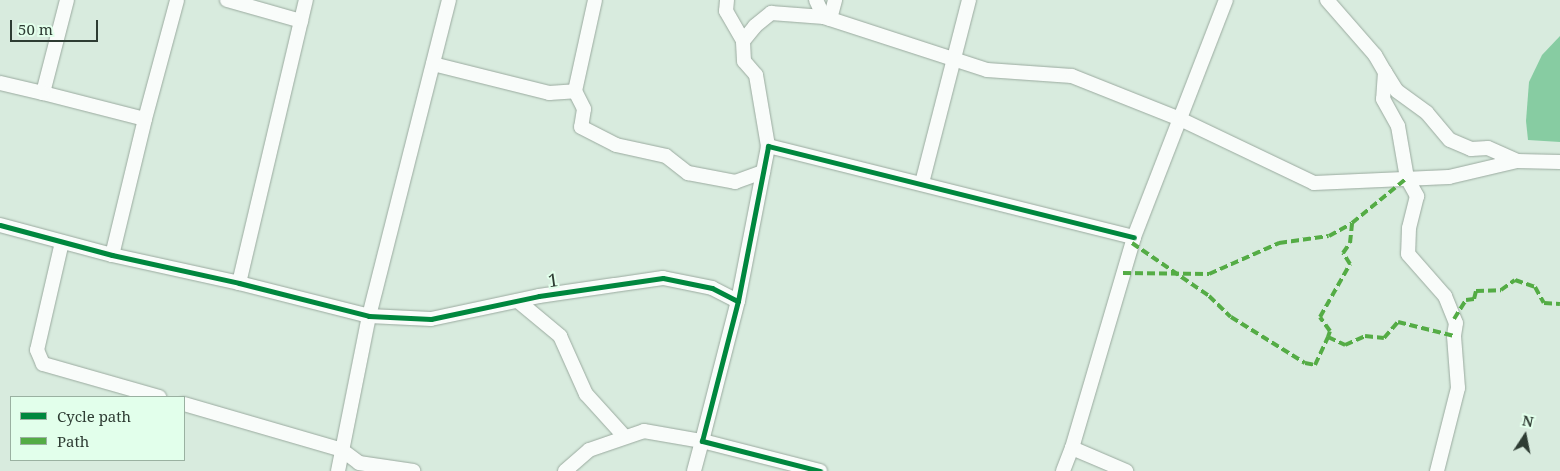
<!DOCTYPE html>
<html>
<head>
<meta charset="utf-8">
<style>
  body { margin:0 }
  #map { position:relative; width:1560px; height:471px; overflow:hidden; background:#d8ebde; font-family:"Noto Serif",serif }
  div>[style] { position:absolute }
  .water>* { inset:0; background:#87cca2 }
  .roads { filter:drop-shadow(0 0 1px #9aaa9f) drop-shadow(0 0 1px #9aaa9f) }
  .street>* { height:14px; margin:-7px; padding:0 7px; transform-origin:7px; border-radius:7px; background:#f9fcfa }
  .quiet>* { height:4px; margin-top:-2px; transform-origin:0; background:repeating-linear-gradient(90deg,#54ac45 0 8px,transparent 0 12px) }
  .cycleway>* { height:5px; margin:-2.5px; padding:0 2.5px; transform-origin:2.5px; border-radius:2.5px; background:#00873e }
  span { translate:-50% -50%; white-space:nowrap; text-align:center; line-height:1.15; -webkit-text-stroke:4px #e2ffeb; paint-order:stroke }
  .street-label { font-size:18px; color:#2e3c33 }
  .legend { position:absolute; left:10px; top:396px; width:175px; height:65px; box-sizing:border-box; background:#e2ffeb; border:1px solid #9ab1a1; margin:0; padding:6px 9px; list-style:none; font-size:15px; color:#2e3c33 }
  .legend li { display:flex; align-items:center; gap:10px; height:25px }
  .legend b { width:25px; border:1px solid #9ab1a1 }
  .north { position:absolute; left:1500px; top:411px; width:50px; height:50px; -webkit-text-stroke:4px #e2ffeb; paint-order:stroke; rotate:11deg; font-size:14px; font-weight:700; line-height:20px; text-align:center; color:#2e3c33 }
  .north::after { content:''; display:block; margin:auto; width:18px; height:22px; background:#2e3c33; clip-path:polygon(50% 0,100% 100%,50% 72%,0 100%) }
  .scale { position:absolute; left:10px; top:20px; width:88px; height:22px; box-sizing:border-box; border:2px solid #2e3c33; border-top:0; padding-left:6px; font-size:15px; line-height:18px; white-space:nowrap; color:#2e3c33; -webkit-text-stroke:4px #e2ffeb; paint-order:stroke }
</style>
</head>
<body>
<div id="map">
  <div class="water">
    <i style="clip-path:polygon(1560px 36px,1560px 142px,1528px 140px,1526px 121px,1529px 82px,1542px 55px)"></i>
  </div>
  <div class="roads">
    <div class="street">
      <i style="left:67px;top:0;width:96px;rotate:104.5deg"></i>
      <i style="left:43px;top:93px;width:105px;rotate:14.3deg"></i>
      <i style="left:145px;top:119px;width:140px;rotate:103.6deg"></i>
      <i style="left:227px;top:0;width:77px;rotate:15.8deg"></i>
      <i style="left:727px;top:0;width:11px;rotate:95deg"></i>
      <i style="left:726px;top:11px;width:34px;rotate:60deg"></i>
      <i style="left:816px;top:0;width:19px;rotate:65deg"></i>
      <i style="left:824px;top:17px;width:171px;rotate:18deg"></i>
      <i style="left:987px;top:70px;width:85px;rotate:4deg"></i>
      <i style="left:1072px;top:76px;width:116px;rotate:21.7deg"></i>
      <i style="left:1180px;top:119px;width:148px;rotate:25.5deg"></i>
      <i style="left:1314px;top:183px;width:135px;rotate:-2.5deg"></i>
      <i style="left:1449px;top:177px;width:70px;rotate:-13.2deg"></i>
      <i style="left:1327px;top:0;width:73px;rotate:48.9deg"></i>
      <i style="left:1375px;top:55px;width:20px;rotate:60deg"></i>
      <i style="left:1385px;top:72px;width:27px;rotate:94deg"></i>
      <i style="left:1383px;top:99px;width:31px;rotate:61deg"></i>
      <i style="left:1398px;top:126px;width:53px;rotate:80.2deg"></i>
      <i style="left:1407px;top:178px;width:21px;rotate:61deg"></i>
      <i style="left:1417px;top:196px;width:33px;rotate:104deg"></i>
      <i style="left:1409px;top:228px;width:26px;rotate:92deg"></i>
      <i style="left:1408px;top:254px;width:56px;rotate:48.6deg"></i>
      <i style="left:1445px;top:296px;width:29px;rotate:68deg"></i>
      <i style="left:1456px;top:323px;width:13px;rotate:99deg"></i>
      <i style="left:1454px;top:336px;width:52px;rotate:85.6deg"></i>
      <i style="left:1458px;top:388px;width:86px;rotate:104.2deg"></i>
      <i style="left:830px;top:19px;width:20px;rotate:-75deg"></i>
      <i style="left:433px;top:64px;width:120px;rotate:14deg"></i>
      <i style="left:549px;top:93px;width:26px;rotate:-4deg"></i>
      <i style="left:575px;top:91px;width:93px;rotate:-77.6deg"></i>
      <i style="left:1385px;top:72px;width:22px;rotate:58deg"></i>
      <i style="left:1397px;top:91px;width:37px;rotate:36deg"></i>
      <i style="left:1427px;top:113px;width:35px;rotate:50deg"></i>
      <i style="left:1450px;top:140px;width:23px;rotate:23deg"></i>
      <i style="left:1471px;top:149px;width:17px;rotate:-3deg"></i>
      <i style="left:1488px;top:148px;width:32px;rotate:24deg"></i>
      <i style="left:1517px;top:161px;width:43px;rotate:1.3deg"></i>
      <i style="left:0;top:83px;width:44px;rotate:13.1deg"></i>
      <i style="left:575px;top:91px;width:20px;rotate:63deg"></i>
      <i style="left:584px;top:109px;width:18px;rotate:99deg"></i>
      <i style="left:581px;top:127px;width:39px;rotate:27deg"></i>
      <i style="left:616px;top:145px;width:51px;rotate:12.4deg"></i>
      <i style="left:666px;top:156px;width:28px;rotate:38deg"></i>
      <i style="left:688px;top:173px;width:48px;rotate:10.8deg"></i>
      <i style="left:735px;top:182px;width:30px;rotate:-20deg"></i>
      <i style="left:145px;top:119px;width:123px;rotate:-74.9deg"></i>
      <i style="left:768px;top:146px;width:72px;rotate:-99.6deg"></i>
      <i style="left:756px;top:75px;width:18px;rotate:-131deg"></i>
      <i style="left:744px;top:61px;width:20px;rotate:-93deg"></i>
      <i style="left:743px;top:41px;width:19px;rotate:-51deg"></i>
      <i style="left:755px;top:26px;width:21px;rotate:-39deg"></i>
      <i style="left:771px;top:13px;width:53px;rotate:4.3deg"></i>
      <i style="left:922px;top:183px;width:189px;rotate:-75.6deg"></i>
      <i style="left:0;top:225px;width:116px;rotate:15deg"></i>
      <i style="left:112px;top:255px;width:130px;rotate:12.4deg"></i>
      <i style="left:239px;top:283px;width:134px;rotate:14.2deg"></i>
      <i style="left:369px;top:316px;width:62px;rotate:2.8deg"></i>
      <i style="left:431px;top:319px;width:110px;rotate:-12deg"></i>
      <i style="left:539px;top:296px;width:125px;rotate:-8.3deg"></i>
      <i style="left:663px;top:278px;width:50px;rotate:11.5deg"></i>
      <i style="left:712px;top:288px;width:29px;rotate:27deg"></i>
      <i style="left:62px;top:242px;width:111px;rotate:103deg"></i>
      <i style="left:37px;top:350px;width:15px;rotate:67deg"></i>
      <i style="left:43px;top:364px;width:121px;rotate:15.9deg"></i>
      <i style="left:239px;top:283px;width:291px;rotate:-76.7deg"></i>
      <i style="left:518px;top:301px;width:55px;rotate:39.8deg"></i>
      <i style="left:560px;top:336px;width:64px;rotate:65.9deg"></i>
      <i style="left:586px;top:394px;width:58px;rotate:47.8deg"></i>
      <i style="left:184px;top:404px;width:165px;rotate:16.2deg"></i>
      <i style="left:342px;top:450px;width:21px;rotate:37deg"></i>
      <i style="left:359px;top:463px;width:55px;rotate:8.4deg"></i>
      <i style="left:1072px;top:448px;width:220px;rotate:-73.6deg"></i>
      <i style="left:1134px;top:237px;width:254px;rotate:-68.8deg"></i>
      <i style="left:338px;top:471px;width:158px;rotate:-78.7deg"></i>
      <i style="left:369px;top:316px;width:326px;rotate:-75.8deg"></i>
      <i style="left:565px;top:471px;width:32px;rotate:-41deg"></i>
      <i style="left:589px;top:450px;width:58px;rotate:-19.1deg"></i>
      <i style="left:644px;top:431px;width:59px;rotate:9.8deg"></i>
      <i style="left:702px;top:441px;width:31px;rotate:105deg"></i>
      <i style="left:820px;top:471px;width:122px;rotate:-165.7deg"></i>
      <i style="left:702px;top:441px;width:145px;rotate:-75.6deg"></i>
      <i style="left:738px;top:301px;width:158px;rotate:-79deg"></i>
      <i style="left:768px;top:146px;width:377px;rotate:14deg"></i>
      <i style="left:1063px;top:471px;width:25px;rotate:-69deg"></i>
      <i style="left:1072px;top:448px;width:59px;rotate:23.1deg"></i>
    </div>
  </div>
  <div class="quiet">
    <i style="left:1132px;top:243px;width:93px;rotate:34.5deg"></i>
    <i style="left:1209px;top:296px;width:30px;rotate:44deg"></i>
    <i style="left:1231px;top:317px;width:87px;rotate:31.9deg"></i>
    <i style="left:1305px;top:363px;width:10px;rotate:11deg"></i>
    <i style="left:1315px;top:365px;width:31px;rotate:-65deg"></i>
    <i style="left:1328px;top:337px;width:19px;rotate:25deg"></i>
    <i style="left:1345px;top:345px;width:22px;rotate:-24deg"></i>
    <i style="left:1365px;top:336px;width:19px;rotate:6deg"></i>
    <i style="left:1384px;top:338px;width:21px;rotate:-49deg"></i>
    <i style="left:1398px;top:322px;width:58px;rotate:14deg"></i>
    <i style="left:1123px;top:273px;width:86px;rotate:0.7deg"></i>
    <i style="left:1209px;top:274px;width:77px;rotate:-23.9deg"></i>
    <i style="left:1279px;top:243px;width:50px;rotate:-8deg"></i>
    <i style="left:1329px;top:236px;width:26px;rotate:-29deg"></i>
    <i style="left:1352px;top:223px;width:71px;rotate:-39.3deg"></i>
    <i style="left:1454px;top:319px;width:22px;rotate:-58deg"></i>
    <i style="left:1466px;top:300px;width:8px;rotate:-7deg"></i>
    <i style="left:1474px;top:299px;width:8px;rotate:-76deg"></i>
    <i style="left:1476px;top:291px;width:25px;rotate:-2deg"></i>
    <i style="left:1501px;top:290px;width:17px;rotate:-36deg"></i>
    <i style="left:1515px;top:280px;width:21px;rotate:19deg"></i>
    <i style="left:1535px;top:287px;width:18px;rotate:61deg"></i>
    <i style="left:1544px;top:303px;width:16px;rotate:4deg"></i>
    <i style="left:1328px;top:337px;width:6px;rotate:-72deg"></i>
    <i style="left:1330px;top:331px;width:17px;rotate:-126deg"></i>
    <i style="left:1320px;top:317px;width:61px;rotate:-60.5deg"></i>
    <i style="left:1350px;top:264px;width:13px;rotate:-122deg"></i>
    <i style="left:1343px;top:253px;width:12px;rotate:-55deg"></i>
    <i style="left:1350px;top:243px;width:20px;rotate:-84deg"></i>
  </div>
  <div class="cycleway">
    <i style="left:0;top:225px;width:116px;rotate:15deg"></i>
    <i style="left:112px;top:255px;width:130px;rotate:12.4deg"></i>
    <i style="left:239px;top:283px;width:134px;rotate:14.2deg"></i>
    <i style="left:369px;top:316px;width:62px;rotate:2.8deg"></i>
    <i style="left:431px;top:319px;width:110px;rotate:-12deg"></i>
    <i style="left:539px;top:296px;width:125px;rotate:-8.3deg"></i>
    <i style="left:663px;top:278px;width:50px;rotate:11.5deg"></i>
    <i style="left:712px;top:288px;width:29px;rotate:27deg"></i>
    <i style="left:820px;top:471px;width:122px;rotate:-165.7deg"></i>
    <i style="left:702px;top:441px;width:145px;rotate:-75.6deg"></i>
    <i style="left:738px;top:301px;width:158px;rotate:-79deg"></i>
    <i style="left:768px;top:146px;width:377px;rotate:14deg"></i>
  </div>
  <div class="street-label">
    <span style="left:553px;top:280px;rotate:-8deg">1</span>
  </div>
  <ul class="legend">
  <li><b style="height:6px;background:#00873e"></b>Cycle path</li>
  <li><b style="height:6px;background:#54ac45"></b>Path</li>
  </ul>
  <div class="north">N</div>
  <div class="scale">50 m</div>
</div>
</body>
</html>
